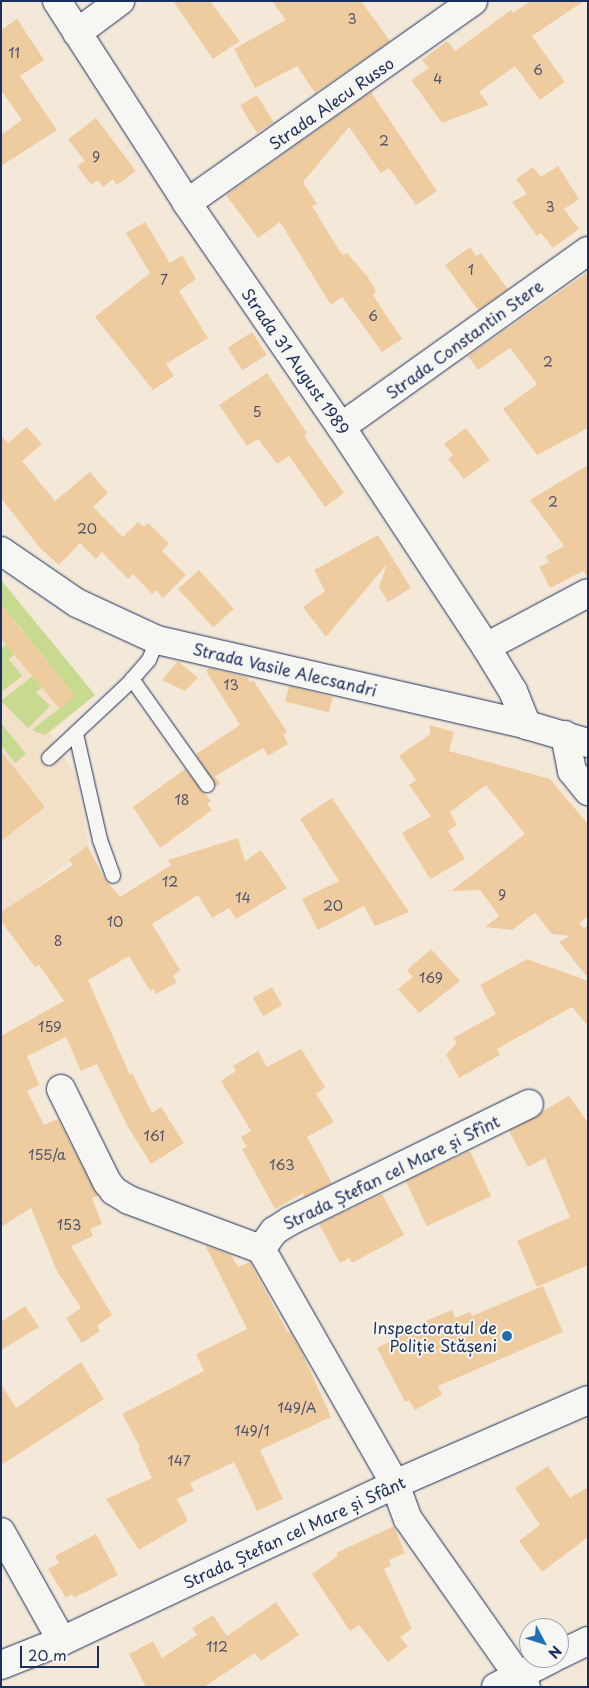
<!DOCTYPE html>
<html>
<head>
<meta charset="utf-8">
<style>
  body { margin:0 }
  #map { position:relative; width:589px; height:1688px; overflow:hidden; background:#f4e9d9; font-family:"Playpen Sans",sans-serif }
  div>[style] { position:absolute }
  .built>* { inset:0; background:#f2e0c8 }
  .green>* { inset:0; background:#c7da8f }
  .building>* { inset:0; background:#efcca0; transform-origin:0 0 }
  .roads { filter:drop-shadow(0 0 1px #1b2f5e) drop-shadow(0 0 1px #1b2f5e) }
  .service>* { height:14px; margin:-7px; padding:0 7px; transform-origin:7px; border-radius:7px; background:#f6f6f2 }
  .minor>* { height:28px; margin:-14px; padding:0 14px; transform-origin:14px; border-radius:14px; background:#f6f6f2 }
  .tertiary>* { height:28px; margin:-14px; padding:0 14px; transform-origin:14px; border-radius:14px; background:#f6f6f2 }
  .dots>* { width:14px; height:14px; translate:-50% -50%; box-sizing:border-box; border:2px solid #f6f6f2; border-radius:50% }
  span { translate:-50% -50%; white-space:nowrap; text-align:center; line-height:1.15; -webkit-text-stroke:4px #f6f6f2; paint-order:stroke }
  .number-label { font-size:14px; color:#50566e }
  .number-label span { -webkit-text-stroke-width:0 }
  .street-label { font-size:16px; color:#1b2f5e }
  .poi-label { font-size:16px; color:#1b2f5e }
  .right { translate:-100% -50%; text-align:right }
  .frame { position:absolute; inset:0; border:2px solid #1b2f5e; pointer-events:none }
  .north { position:absolute; left:519px; top:1618px; width:50px; height:50px; box-sizing:border-box; background:#f6f6f2; border:1px solid #9ea6b7; border-radius:50%; rotate:130deg; font-size:14px; font-weight:700; line-height:20px; text-align:center; color:#1b2f5e }
  .north::after { content:''; display:block; margin:auto; width:18px; height:22px; background:#1f6fb2; clip-path:polygon(50% 0,100% 100%,50% 72%,0 100%) }
  .scale { position:absolute; left:20px; top:1646px; width:79px; height:22px; box-sizing:border-box; border:2px solid #1b2f5e; border-top:0; padding-left:6px; font-size:15px; line-height:18px; white-space:nowrap; color:#1b2f5e; -webkit-text-stroke:4px #f6f6f2; paint-order:stroke }
</style>
</head>
<body>
<div id="map">
  <div class="built">
    <i style="clip-path:polygon(1px 580px,95px 695px,50px 733px,76px 776px,89px 846px,1px 916px)"></i>
  </div>
  <div class="green">
    <i style="clip-path:polygon(1px 580px,95px 695px,45px 735px,32px 730px,75px 696px,54px 671px,45px 686px,36px 692px,50px 706px,28px 728px,1px 701px,49px 663px,27px 637px,14px 648px,17px 652px,9px 659px,22px 676px,1px 692px,1px 649px,23px 631px,1px 605px)"></i>
    <i style="clip-path:polygon(1px 723px,26px 754px,15px 763px,1px 745px)"></i>
  </div>
  <div class="building">
    <i style="clip-path:polygon(173px 1px,210px 1px,240px 41px,213px 59px)"></i>
    <i style="clip-path:polygon(272px 1px,361px 1px,390px 41px,315px 93px,297px 66px,255px 88px,234px 49px,286px 20px)"></i>
    <i style="clip-path:polygon(531px 1px,584px 1px,532px 36px,565px 82px,540px 100px,515px 66px,479px 92px,489px 105px,442px 123px,411px 80px,429px 68px,422px 60px,447px 41px,455px 51px,511px 10px,513px 13px)"></i>
    <i style="clip-path:polygon(17px 19px,44px 60px,20px 76px,57px 130px,1px 166px,1px 135px,22px 120px,1px 90px,1px 30px)"></i>
    <i style="clip-path:polygon(371px 92px,437px 191px,416px 205px,389px 168px,381px 173px,349px 127px,303px 182px,317px 204px,312px 206px,342px 255px,347px 253px,367px 276px,376px 291px,373px 295px,402px 339px,382px 352px,342px 297px,331px 305px,280px 222px,258px 238px,226px 195px)"></i>
    <i style="left:257px;top:95px;width:32px;height:20px;rotate:58deg"></i>
    <i style="clip-path:polygon(96px 118px,136px 171px,117px 185px,113px 179px,103px 187px,98px 180px,91px 185px,77px 166px,85px 161px,68px 139px)"></i>
    <i style="clip-path:polygon(558px 166px,579px 199px,564px 209px,579px 229px,553px 248px,541px 233px,537px 236px,512px 202px,527px 194px,516px 179px,533px 167px,541px 177px)"></i>
    <i style="clip-path:polygon(145px 222px,170px 263px,182px 255px,196px 279px,179px 291px,208px 338px,166px 364px,174px 376px,153px 390px,95px 317px,150px 273px,126px 233px)"></i>
    <i style="clip-path:polygon(470px 247px,476px 256px,481px 253px,508px 289px,478px 310px,445px 265px)"></i>
    <i style="clip-path:polygon(588px 272px,588px 428px,537px 455px,503px 409px,537px 384px,510px 348px,478px 370px,468px 356px)"></i>
    <i style="left:252px;top:332px;width:27px;height:29px;rotate:57deg"></i>
    <i style="clip-path:polygon(267px 373px,307px 433px,304px 436px,344px 493px,325px 507px,289px 456px,277px 464px,258px 439px,247px 446px,219px 405px)"></i>
    <i style="clip-path:polygon(27px 427px,42px 444px,22px 461px,55px 501px,90px 472px,108px 493px,93px 507px,123px 537px,138px 522px,144px 527px,148px 523px,169px 543px,162px 551px,186px 575px,163px 598px,156px 590px,152px 594px,133px 574px,128px 579px,102px 552px,96px 559px,80px 543px,59px 565px,40px 548px,1px 498px,1px 436px,8px 443px)"></i>
    <i style="clip-path:polygon(466px 428px,490px 460px,464px 479px,448px 459px,453px 455px,444px 444px)"></i>
    <i style="clip-path:polygon(588px 465px,588px 577px,583px 571px,550px 588px,539px 567px,549px 562px,546px 556px,564px 546px,530px 500px)"></i>
    <i style="clip-path:polygon(378px 535px,411px 588px,388px 602px,379px 587px,387px 564px,326px 637px,303px 607px,325px 591px,314px 570px)"></i>
    <i style="left:199px;top:570px;width:52px;height:28px;rotate:48deg"></i>
    <i style="clip-path:polygon(1px 605px,75px 696px,60px 709px,1px 639px)"></i>
    <i style="clip-path:polygon(178px 661px,198px 678px,185px 691px,162px 680px)"></i>
    <i style="clip-path:polygon(210px 668px,247px 677px,250px 682px,253px 680px,287px 732px,283px 734px,288px 744px,268px 756px,263px 748px,215px 776px,220px 784px,215px 787px,196px 754px,240px 725px,206px 671px)"></i>
    <i style="left:289px;top:686px;width:45px;height:16px;rotate:14deg"></i>
    <i style="clip-path:polygon(430px 725px,454px 732px,449px 751px,550px 779px,588px 824px,588px 916px,579px 923px,583px 928px,588px 926px,588px 978px,559px 942px,570px 936px,552px 934px,535px 913px,512px 930px,485px 927px,499px 916px,480px 890px,451px 891px,525px 834px,486px 785px,450px 812px,457px 825px,448px 831px,465px 859px,430px 879px,402px 833px,431px 816px,409px 785px,416px 780px,399px 756px,430px 734px)"></i>
    <i style="clip-path:polygon(1px 751px,45px 807px,1px 841px)"></i>
    <i style="clip-path:polygon(185px 769px,211px 801px,207px 804px,212px 810px,160px 848px,133px 807px)"></i>
    <i style="clip-path:polygon(332px 798px,409px 912px,375px 926px,364px 906px,318px 930px,302px 899px,339px 881px,300px 819px)"></i>
    <i style="clip-path:polygon(238px 838px,245px 861px,261px 850px,287px 888px,236px 919px,229px 908px,212px 918px,198px 895px,152px 924px,180px 970px,173px 976px,177px 982px,156px 994px,154px 989px,150px 991px,129px 956px,88px 980px,130px 1075px,132px 1073px,152px 1113px,161px 1107px,184px 1143px,151px 1164px,128px 1127px,97px 1064px,81px 1071px,66px 1037px,27px 1056px,39px 1085px,27px 1091px,44px 1125px,58px 1119px,98px 1196px,92px 1198px,102px 1224px,90px 1229px,93px 1236px,71px 1246px,112px 1315px,97px 1326px,100px 1331px,82px 1343px,66px 1318px,81px 1308px,57px 1271px,31px 1208px,1px 1227px,1px 1036px,64px 1001px,39px 965px,35px 967px,1px 921px,1px 912px,73px 865px,69px 860px,87px 846px,105px 879px,120px 897px,171px 865px,168px 860px)"></i>
    <i style="clip-path:polygon(431px 949px,460px 981px,419px 1013px,398px 989px,413px 977px,407px 970px)"></i>
    <i style="clip-path:polygon(527px 959px,588px 981px,588px 1026px,572px 1007px,497px 1049px,500px 1055px,459px 1078px,446px 1055px,457px 1042px,453px 1038px,496px 1014px,480px 985px)"></i>
    <i style="left:272px;top:987px;width:21px;height:22px;rotate:61deg"></i>
    <i style="clip-path:polygon(301px 1049px,325px 1087px,316px 1094px,334px 1122px,307px 1137px,332px 1183px,304px 1197px,303px 1193px,275px 1209px,242px 1149px,247px 1147px,241px 1137px,251px 1131px,221px 1081px,236px 1071px,233px 1066px,258px 1051px,267px 1067px)"></i>
    <i style="clip-path:polygon(569px 1096px,588px 1123px,588px 1265px,537px 1287px,517px 1241px,570px 1217px,545px 1158px,528px 1167px,509px 1131px)"></i>
    <i style="left:470px;top:1151px;width:50px;height:71px;rotate:65deg"></i>
    <i style="clip-path:polygon(382px 1194px,404px 1235px,352px 1263px,349px 1258px,340px 1263px,319px 1224px)"></i>
    <i style="clip-path:polygon(205px 1245px,231px 1255px,238px 1267px,250px 1262px,288px 1333px,290px 1332px,304px 1357px,331px 1417px,260px 1450px,283px 1499px,257px 1511px,234px 1462px,190px 1483px,194px 1491px,177px 1499px,188px 1521px,139px 1550px,106px 1499px,152px 1478px,138px 1448px,140px 1447px,122px 1414px,204px 1371px,196px 1354px,247px 1329px)"></i>
    <i style="clip-path:polygon(543px 1286px,563px 1332px,438px 1386px,442px 1395px,415px 1410px,409px 1400px,405px 1402px,377px 1348px,406px 1333px,404px 1330px,452px 1310px,455px 1318px,470px 1312px,472px 1316px)"></i>
    <i style="clip-path:polygon(25px 1306px,39px 1327px,1px 1350px,1px 1322px)"></i>
    <i style="clip-path:polygon(81px 1362px,104px 1399px,1px 1465px,1px 1384px,16px 1408px)"></i>
    <i style="clip-path:polygon(548px 1466px,570px 1498px,588px 1487px,588px 1537px,542px 1572px,519px 1541px,540px 1525px,515px 1488px)"></i>
    <i style="clip-path:polygon(394px 1526px,405px 1553px,389px 1560px,391px 1566px,384px 1569px,412px 1629px,400px 1637px,408px 1646px,388px 1662px,359px 1625px,350px 1631px,312px 1574px,338px 1556px,336px 1553px)"></i>
    <i style="clip-path:polygon(96px 1534px,118px 1575px,74px 1598px,72px 1594px,66px 1598px,48px 1569px,59px 1563px,55px 1556px)"></i>
    <i style="clip-path:polygon(276px 1602px,299px 1635px,261px 1661px,255px 1653px,204px 1687px,146px 1687px,129px 1654px,153px 1641px,162px 1658px,197px 1635px,192px 1628px,213px 1615px,227px 1636px)"></i>
  </div>
  <div class="roads">
    <div class="service">
      <i style="left:132px;top:679px;width:130px;rotate:54.7deg"></i>
      <i style="left:76px;top:734px;width:109px;rotate:77.2deg"></i>
      <i style="left:100px;top:840px;width:38px;rotate:70deg"></i>
      <i style="left:49px;top:758px;width:108px;rotate:-43.1deg"></i>
      <i style="left:128px;top:684px;width:32px;rotate:-49deg"></i>
      <i style="left:149px;top:660px;width:22px;rotate:-68deg"></i>
    </div>
    <div class="minor">
      <i style="left:57px;top:1px;width:240px;rotate:57.2deg"></i>
      <i style="left:187px;top:203px;width:272px;rotate:55.5deg"></i>
      <i style="left:341px;top:427px;width:263px;rotate:56.6deg"></i>
      <i style="left:486px;top:647px;width:52px;rotate:58.5deg"></i>
      <i style="left:513px;top:691px;width:37px;rotate:68deg"></i>
      <i style="left:77px;top:33px;width:54px;rotate:-36.7deg"></i>
      <i style="left:187px;top:203px;width:350px;rotate:-35.2deg"></i>
      <i style="left:341px;top:427px;width:303px;rotate:-35.5deg"></i>
      <i style="left:1px;top:551px;width:92px;rotate:34.4deg"></i>
      <i style="left:77px;top:603px;width:88px;rotate:24.8deg"></i>
      <i style="left:157px;top:640px;width:380px;rotate:12.9deg"></i>
      <i style="left:527px;top:725px;width:64px;rotate:16.4deg"></i>
      <i style="left:486px;top:647px;width:115px;rotate:-27.9deg"></i>
      <i style="left:565px;top:735px;width:37px;rotate:79deg"></i>
      <i style="left:572px;top:771px;width:26px;rotate:51deg"></i>
      <i style="left:61px;top:1089px;width:104px;rotate:63.7deg"></i>
      <i style="left:107px;top:1182px;width:11px;rotate:52deg"></i>
      <i style="left:114px;top:1191px;width:17px;rotate:31deg"></i>
      <i style="left:129px;top:1200px;width:141px;rotate:20.4deg"></i>
      <i style="left:261px;top:1249px;width:271px;rotate:60.3deg"></i>
      <i style="left:395px;top:1484px;width:37px;rotate:70deg"></i>
      <i style="left:408px;top:1519px;width:205px;rotate:54.9deg"></i>
      <i style="left:261px;top:1249px;width:22px;rotate:-54deg"></i>
      <i style="left:274px;top:1231px;width:19px;rotate:-32deg"></i>
      <i style="left:290px;top:1221px;width:266px;rotate:-26.1deg"></i>
      <i style="left:1px;top:1532px;width:125px;rotate:60.8deg"></i>
      <i style="left:559px;top:1655px;width:32px;rotate:-26deg"></i>
      <i style="left:496px;top:1687px;width:64px;rotate:-27deg"></i>
    </div>
    <div class="tertiary">
      <i style="left:1px;top:1665px;width:66px;rotate:-21.5deg"></i>
      <i style="left:62px;top:1641px;width:368px;rotate:-25.2deg"></i>
      <i style="left:395px;top:1484px;width:210px;rotate:-23.5deg"></i>
    </div>
  </div>
  <div class="dots">
    <i style="left:507px;top:1336px;background:#1f6fb2"></i>
  </div>
  <div class="number-label">
    <span style="left:352px;top:19px">3</span>
    <span style="left:14px;top:53px">11</span>
    <span style="left:538px;top:70px">6</span>
    <span style="left:438px;top:79px">4</span>
    <span style="left:384px;top:141px">2</span>
    <span style="left:96px;top:157px">9</span>
    <span style="left:550px;top:207px">3</span>
    <span style="left:471px;top:270px">1</span>
    <span style="left:164px;top:280px">7</span>
    <span style="left:373px;top:316px">6</span>
    <span style="left:548px;top:362px">2</span>
    <span style="left:257px;top:412px">5</span>
    <span style="left:553px;top:502px">2</span>
    <span style="left:87px;top:529px">20</span>
    <span style="left:231px;top:685px">13</span>
    <span style="left:182px;top:800px">18</span>
    <span style="left:170px;top:882px">12</span>
    <span style="left:502px;top:895px">9</span>
    <span style="left:243px;top:898px">14</span>
    <span style="left:333px;top:906px">20</span>
    <span style="left:115px;top:922px">10</span>
    <span style="left:58px;top:941px">8</span>
    <span style="left:431px;top:978px">169</span>
    <span style="left:50px;top:1027px">159</span>
    <span style="left:154px;top:1136px">161</span>
    <span style="left:47px;top:1155px">155/a</span>
    <span style="left:282px;top:1165px">163</span>
    <span style="left:69px;top:1225px">153</span>
    <span style="left:297px;top:1408px">149/A</span>
    <span style="left:252px;top:1431px">149/1</span>
    <span style="left:179px;top:1461px">147</span>
    <span style="left:217px;top:1647px">112</span>
  </div>
  <div class="street-label">
    <span style="left:331px;top:103px;rotate:-35deg">Strada Alecu Russo</span>
    <span style="left:464px;top:339px;rotate:-36deg">Strada Constantin Stere</span>
    <span style="left:296px;top:361px;rotate:55deg">Strada 31 August 1989</span>
    <span style="left:285px;top:669px;rotate:13deg">Strada Vasile Alecsandri</span>
    <span style="left:391px;top:1172px;rotate:-26deg">Strada Ștefan cel Mare și Sfînt</span>
    <span style="left:294px;top:1532px;rotate:-25deg">Strada Ștefan cel Mare și Sfânt</span>
  </div>
  <div class="poi-label">
    <span class="right" style="left:497px;top:1336px">Inspectoratul de<br>Poliție Stășeni</span>
  </div>
  <div class="frame"></div>
  <div class="north">N</div>
  <div class="scale">20 m</div>
</div>
</body>
</html>
